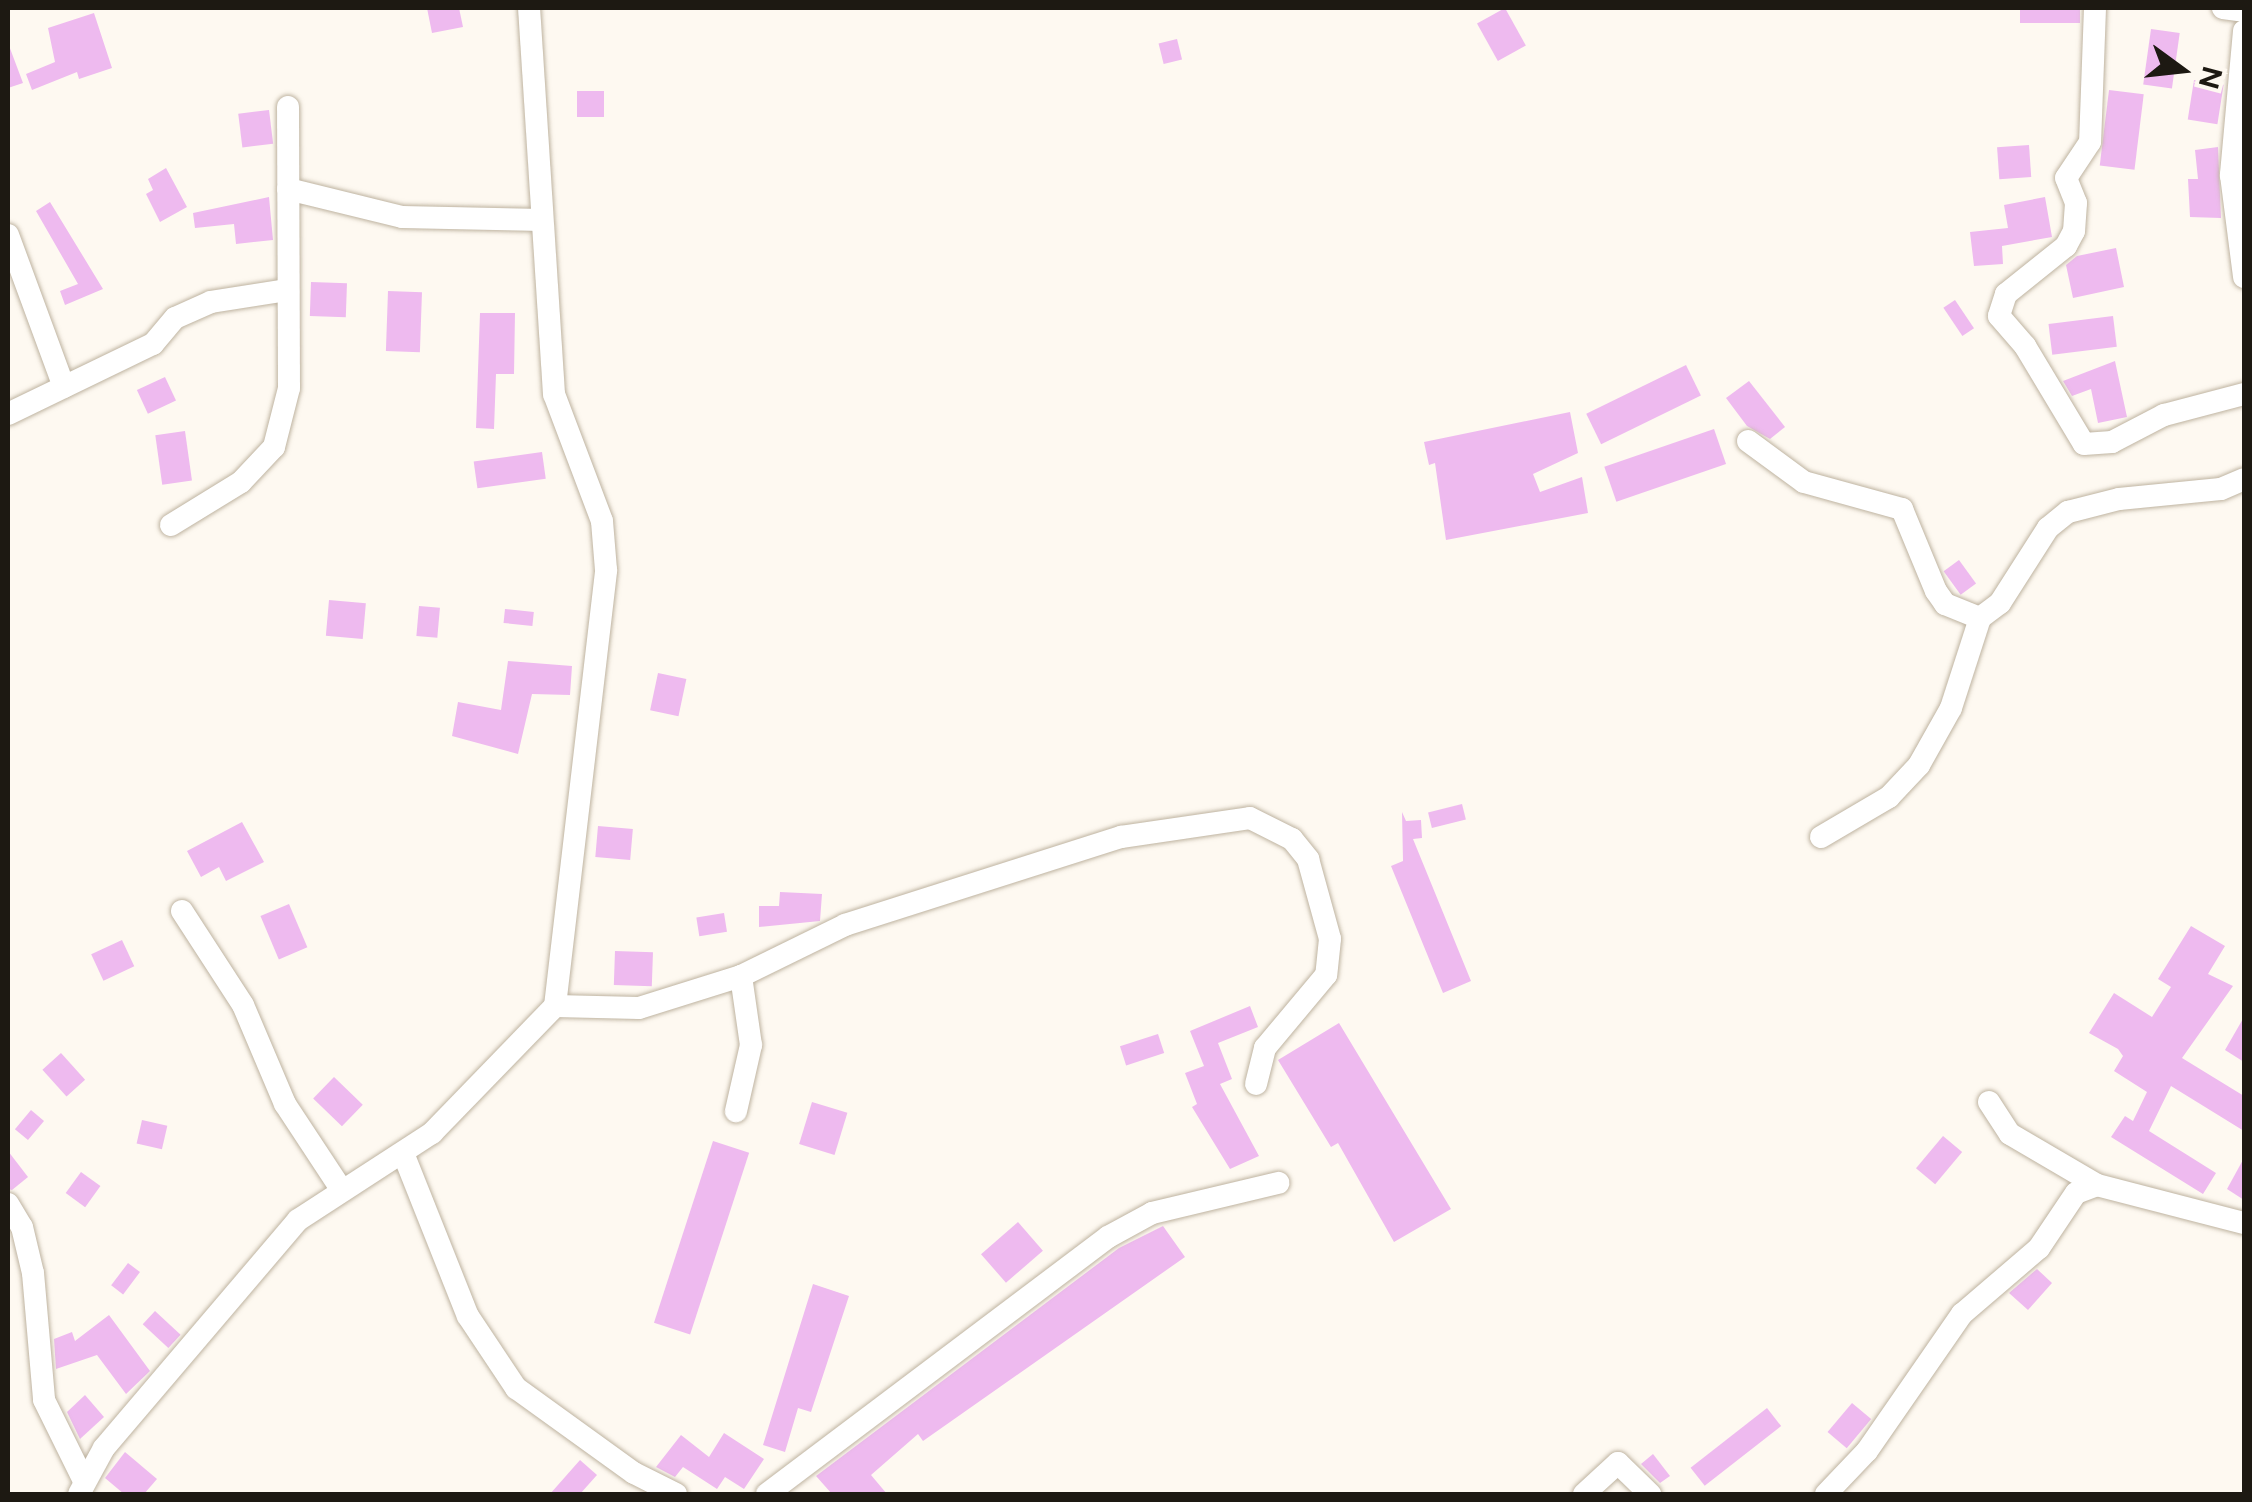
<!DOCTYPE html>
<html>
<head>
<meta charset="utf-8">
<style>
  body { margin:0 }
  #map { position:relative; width:2252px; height:1502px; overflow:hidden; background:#fef9f1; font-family:Figtree,sans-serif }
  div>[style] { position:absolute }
  .building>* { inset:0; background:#eebaef; transform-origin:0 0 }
  .roads { filter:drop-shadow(0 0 2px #beb3a0) drop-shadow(0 0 2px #beb3a0) }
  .minor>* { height:22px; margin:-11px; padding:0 11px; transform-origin:11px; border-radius:11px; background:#fff }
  span { translate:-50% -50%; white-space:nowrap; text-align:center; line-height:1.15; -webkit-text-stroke:8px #fef9f1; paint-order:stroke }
  .frame { position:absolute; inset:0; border:10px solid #1d1912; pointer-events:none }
  .north { position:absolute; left:2132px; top:20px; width:100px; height:100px; -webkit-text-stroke:8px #fef9f1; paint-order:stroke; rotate:105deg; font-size:28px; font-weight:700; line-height:40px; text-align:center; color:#1d1912 }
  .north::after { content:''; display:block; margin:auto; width:35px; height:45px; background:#1d1912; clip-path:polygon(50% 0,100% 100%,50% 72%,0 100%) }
</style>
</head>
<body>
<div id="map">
  <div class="building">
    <i style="clip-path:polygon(427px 8px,459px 8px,463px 27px,432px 33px)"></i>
    <i style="left:1505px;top:8px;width:43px;height:32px;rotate:61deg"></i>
    <i style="left:2020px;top:8px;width:60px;height:15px"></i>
    <i style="clip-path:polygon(94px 13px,112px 68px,79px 79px,77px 72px,32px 90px,26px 74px,55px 62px,48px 28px)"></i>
    <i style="left:2151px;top:29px;width:29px;height:56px;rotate:8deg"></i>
    <i style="left:1177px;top:39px;width:21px;height:19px;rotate:76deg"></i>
    <i style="clip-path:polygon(8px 43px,23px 83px,8px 88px)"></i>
    <i style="left:2194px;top:80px;width:30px;height:40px;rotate:9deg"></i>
    <i style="left:2109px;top:90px;width:35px;height:76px;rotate:7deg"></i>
    <i style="left:577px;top:91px;width:27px;height:26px"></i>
    <i style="left:269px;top:110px;width:34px;height:31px;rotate:83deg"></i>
    <i style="left:2029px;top:145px;width:32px;height:32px;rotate:86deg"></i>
    <i style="clip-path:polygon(2218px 147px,2221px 218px,2190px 217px,2188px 179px,2198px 179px,2195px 150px)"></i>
    <i style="clip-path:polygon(166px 168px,187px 207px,160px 222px,146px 194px,153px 190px,148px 179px)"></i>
    <i style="clip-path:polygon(269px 197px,273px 240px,236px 244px,234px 224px,195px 228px,193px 213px)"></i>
    <i style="clip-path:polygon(2045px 197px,2052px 237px,2002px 246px,2003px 264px,1974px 266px,1970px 232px,2008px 228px,2004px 205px)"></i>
    <i style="clip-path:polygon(50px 202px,103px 289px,65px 305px,60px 291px,78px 284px,36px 211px)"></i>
    <i style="clip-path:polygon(2116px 248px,2124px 287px,2073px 298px,2066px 265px,2077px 256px)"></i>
    <i style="left:311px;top:282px;width:36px;height:34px;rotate:2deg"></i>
    <i style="left:388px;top:291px;width:34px;height:60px;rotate:2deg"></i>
    <i style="left:1955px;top:300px;width:34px;height:14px;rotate:56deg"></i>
    <i style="clip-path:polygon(480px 313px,515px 313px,514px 374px,496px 374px,494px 429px,476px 428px)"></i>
    <i style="left:2113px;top:316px;width:31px;height:65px;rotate:83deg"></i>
    <i style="clip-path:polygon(2115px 361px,2127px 417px,2098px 423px,2091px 389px,2072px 396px,2063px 381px)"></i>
    <i style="left:1686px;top:365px;width:34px;height:111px;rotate:64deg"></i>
    <i style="left:165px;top:377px;width:26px;height:31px;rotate:65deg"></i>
    <i style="clip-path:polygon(1749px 381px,1785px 427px,1770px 439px,1747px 426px,1726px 398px)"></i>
    <i style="clip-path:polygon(1570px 412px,1578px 453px,1533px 474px,1540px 492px,1582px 477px,1588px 513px,1446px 540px,1435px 463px,1429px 465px,1424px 442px)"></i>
    <i style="left:1714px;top:429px;width:37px;height:116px;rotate:71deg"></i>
    <i style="left:185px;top:431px;width:50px;height:30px;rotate:82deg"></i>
    <i style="left:542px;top:452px;width:27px;height:69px;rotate:82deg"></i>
    <i style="left:1959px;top:560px;width:29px;height:19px;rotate:54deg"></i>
    <i style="left:329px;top:600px;width:37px;height:36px;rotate:5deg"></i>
    <i style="left:419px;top:606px;width:21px;height:30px;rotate:5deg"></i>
    <i style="left:505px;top:609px;width:29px;height:14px;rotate:6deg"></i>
    <i style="clip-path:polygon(508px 661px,572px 666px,570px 695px,532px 694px,518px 754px,452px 736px,458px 702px,501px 710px)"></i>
    <i style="left:658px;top:673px;width:29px;height:38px;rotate:12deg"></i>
    <i style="left:1462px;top:804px;width:16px;height:35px;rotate:76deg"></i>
    <i style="clip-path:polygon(1402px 812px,1406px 821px,1421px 820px,1422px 838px,1413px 839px,1471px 981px,1443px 993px,1391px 866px,1403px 861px)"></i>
    <i style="clip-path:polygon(242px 822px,264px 862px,226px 881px,219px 867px,201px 877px,187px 851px)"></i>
    <i style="left:598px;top:826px;width:35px;height:31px;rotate:5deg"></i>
    <i style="clip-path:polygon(780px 892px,822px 894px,820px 921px,759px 927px,759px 906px,779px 906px)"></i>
    <i style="left:289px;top:904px;width:47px;height:31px;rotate:67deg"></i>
    <i style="left:724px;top:913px;width:19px;height:28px;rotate:81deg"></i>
    <i style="clip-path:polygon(2191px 926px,2225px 946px,2208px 974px,2233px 986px,2182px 1058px,2244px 1096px,2244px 1131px,2171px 1086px,2149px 1131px,2216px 1173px,2203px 1194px,2111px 1137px,2125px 1116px,2133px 1121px,2147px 1092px,2114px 1071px,2123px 1056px,2118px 1049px,2089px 1033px,2114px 993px,2152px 1017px,2171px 987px,2158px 979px)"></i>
    <i style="left:122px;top:940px;width:29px;height:34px;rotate:65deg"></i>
    <i style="left:615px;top:951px;width:38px;height:34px;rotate:2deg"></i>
    <i style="clip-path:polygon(1250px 1006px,1258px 1027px,1218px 1043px,1232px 1079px,1220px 1084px,1259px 1156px,1230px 1169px,1192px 1107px,1197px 1104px,1185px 1073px,1204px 1066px,1190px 1031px)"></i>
    <i style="clip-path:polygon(2244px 1017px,2244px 1062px,2225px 1050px)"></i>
    <i style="clip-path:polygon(1339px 1023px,1451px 1209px,1394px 1242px,1338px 1143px,1331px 1147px,1278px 1060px)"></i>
    <i style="left:1158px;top:1034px;width:20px;height:40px;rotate:72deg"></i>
    <i style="left:61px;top:1053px;width:36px;height:25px;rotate:48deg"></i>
    <i style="left:334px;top:1077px;width:40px;height:30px;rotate:44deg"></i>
    <i style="left:812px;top:1102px;width:37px;height:44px;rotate:17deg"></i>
    <i style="left:31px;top:1110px;width:17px;height:25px;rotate:40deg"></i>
    <i style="left:142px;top:1120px;width:26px;height:24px;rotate:13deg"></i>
    <i style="left:1943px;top:1136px;width:25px;height:42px;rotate:40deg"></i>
    <i style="left:713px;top:1141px;width:38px;height:191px;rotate:18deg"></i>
    <i style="clip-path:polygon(8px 1151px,28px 1177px,12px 1190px,8px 1189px)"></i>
    <i style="clip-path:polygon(2244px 1158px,2244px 1200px,2227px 1189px)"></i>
    <i style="left:81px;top:1172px;width:24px;height:26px;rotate:36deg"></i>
    <i style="left:1018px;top:1222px;width:38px;height:49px;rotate:49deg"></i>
    <i style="clip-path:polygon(1163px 1226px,1185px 1257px,923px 1441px,918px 1434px,871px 1475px,887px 1494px,832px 1494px,816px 1476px,1119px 1248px)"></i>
    <i style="left:128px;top:1263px;width:15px;height:28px;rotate:37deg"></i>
    <i style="clip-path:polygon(2037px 1269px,2052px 1283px,2028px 1310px,2009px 1293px)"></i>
    <i style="clip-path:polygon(813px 1284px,849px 1296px,811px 1412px,798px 1408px,785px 1452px,763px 1445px)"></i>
    <i style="left:155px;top:1311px;width:35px;height:18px;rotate:43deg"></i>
    <i style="clip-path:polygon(109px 1315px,150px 1371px,126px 1394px,97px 1355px,56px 1369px,54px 1339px,72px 1332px,75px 1341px)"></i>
    <i style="clip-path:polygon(85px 1395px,104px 1417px,80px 1439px,67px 1412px)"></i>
    <i style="left:1852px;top:1403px;width:25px;height:38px;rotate:40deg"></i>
    <i style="left:1767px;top:1408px;width:23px;height:97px;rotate:52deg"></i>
    <i style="clip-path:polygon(724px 1433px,764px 1459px,744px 1489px,725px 1477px,717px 1489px,683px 1467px,675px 1477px,656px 1467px,681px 1435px,709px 1457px)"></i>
    <i style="clip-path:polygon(125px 1452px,157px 1479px,144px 1494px,124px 1494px,105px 1478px)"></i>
    <i style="clip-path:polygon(1653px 1454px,1670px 1476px,1660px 1483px,1641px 1464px)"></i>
    <i style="clip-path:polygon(580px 1460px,597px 1475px,580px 1494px,550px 1494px)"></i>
  </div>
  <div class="roads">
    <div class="minor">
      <i style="left:2095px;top:8px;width:134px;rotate:92.1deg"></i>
      <i style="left:2090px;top:142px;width:43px;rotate:123.7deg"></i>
      <i style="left:2066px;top:178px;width:27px;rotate:68deg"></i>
      <i style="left:2076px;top:203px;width:28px;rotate:94deg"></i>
      <i style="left:2074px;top:231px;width:17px;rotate:118deg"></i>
      <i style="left:2066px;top:246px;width:77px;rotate:141.3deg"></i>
      <i style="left:2006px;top:294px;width:23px;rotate:108deg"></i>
      <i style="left:1999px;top:316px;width:40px;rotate:49deg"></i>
      <i style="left:2025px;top:346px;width:114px;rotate:59deg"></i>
      <i style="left:2084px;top:444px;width:28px;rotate:-4deg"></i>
      <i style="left:2112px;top:442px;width:59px;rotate:-27.4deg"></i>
      <i style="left:2164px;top:415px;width:83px;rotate:-14.7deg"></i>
      <i style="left:2223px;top:8px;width:21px;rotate:8deg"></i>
      <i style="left:2244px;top:31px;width:145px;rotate:95.2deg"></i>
      <i style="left:2231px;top:175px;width:103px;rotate:82.7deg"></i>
      <i style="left:288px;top:189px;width:117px;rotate:13.8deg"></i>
      <i style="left:402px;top:217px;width:140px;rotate:1.2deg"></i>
      <i style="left:8px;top:235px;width:162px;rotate:69.8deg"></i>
      <i style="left:8px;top:414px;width:161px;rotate:-25.8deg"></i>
      <i style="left:153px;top:344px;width:34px;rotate:-50deg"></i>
      <i style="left:175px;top:318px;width:39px;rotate:-24deg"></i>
      <i style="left:211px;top:302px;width:78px;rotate:-8.9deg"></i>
      <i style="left:1748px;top:441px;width:69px;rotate:36.2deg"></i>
      <i style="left:1804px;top:482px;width:102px;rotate:15.4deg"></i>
      <i style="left:1902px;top:509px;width:89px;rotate:67.5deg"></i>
      <i style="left:1936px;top:591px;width:16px;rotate:55deg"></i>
      <i style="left:1945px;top:604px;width:38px;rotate:22deg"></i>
      <i style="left:1980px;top:618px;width:25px;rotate:-37deg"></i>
      <i style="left:2000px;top:603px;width:89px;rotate:-57.4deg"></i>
      <i style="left:2048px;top:528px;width:26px;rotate:-39deg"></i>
      <i style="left:2068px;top:512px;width:53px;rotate:-14.3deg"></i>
      <i style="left:2119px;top:499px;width:102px;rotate:-5.6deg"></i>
      <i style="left:2221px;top:489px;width:25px;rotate:-23deg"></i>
      <i style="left:171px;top:525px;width:82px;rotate:-31.6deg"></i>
      <i style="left:241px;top:482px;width:48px;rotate:-46.7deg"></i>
      <i style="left:274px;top:447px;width:61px;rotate:-75.7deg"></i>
      <i style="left:289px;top:388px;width:281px;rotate:-90.2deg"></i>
      <i style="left:1821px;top:837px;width:79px;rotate:-30.5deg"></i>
      <i style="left:1889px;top:797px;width:44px;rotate:-46.8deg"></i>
      <i style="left:1919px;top:765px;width:65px;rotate:-60.7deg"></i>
      <i style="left:1951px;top:708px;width:95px;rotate:-72.1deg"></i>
      <i style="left:182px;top:911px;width:112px;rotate:57deg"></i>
      <i style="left:243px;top:1005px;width:108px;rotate:67deg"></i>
      <i style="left:285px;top:1104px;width:102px;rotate:56.6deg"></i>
      <i style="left:741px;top:976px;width:116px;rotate:-26.1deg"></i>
      <i style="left:845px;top:925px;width:290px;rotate:-17.7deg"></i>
      <i style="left:1121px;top:837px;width:130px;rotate:-8.4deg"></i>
      <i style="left:1250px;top:818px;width:47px;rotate:26.6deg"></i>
      <i style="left:1292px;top:839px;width:26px;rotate:51deg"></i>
      <i style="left:1308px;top:859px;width:83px;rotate:74.6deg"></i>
      <i style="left:1330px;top:939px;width:36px;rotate:96deg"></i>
      <i style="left:1326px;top:975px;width:95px;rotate:129.9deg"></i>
      <i style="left:1265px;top:1048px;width:37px;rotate:104deg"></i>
      <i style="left:555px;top:1006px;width:84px;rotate:1.4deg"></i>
      <i style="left:639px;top:1008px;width:107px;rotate:-17.4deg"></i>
      <i style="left:741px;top:976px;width:70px;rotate:81.8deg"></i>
      <i style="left:751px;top:1045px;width:68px;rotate:102.8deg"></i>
      <i style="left:1989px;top:1102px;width:38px;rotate:57deg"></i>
      <i style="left:2010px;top:1134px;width:101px;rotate:30.4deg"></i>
      <i style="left:2097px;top:1185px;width:152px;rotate:14.5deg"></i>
      <i style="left:403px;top:1153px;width:175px;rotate:68.3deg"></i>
      <i style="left:468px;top:1316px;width:87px;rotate:56.3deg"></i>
      <i style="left:516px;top:1388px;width:145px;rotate:35.8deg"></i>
      <i style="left:634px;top:1473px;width:47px;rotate:26.6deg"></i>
      <i style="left:8px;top:1204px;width:27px;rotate:59deg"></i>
      <i style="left:22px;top:1227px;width:47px;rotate:76.6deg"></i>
      <i style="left:33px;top:1273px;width:127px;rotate:85deg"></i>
      <i style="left:44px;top:1400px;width:90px;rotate:63.7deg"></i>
      <i style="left:79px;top:1494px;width:52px;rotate:-61.5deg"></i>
      <i style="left:104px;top:1448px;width:299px;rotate:-49.6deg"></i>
      <i style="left:298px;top:1220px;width:160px;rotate:-33deg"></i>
      <i style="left:432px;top:1133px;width:177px;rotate:-45.9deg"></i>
      <i style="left:555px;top:1006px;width:439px;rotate:-83.3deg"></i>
      <i style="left:606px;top:570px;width:49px;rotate:-94.7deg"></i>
      <i style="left:602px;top:521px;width:136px;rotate:-110.7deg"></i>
      <i style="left:554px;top:394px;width:387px;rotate:-93.7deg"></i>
      <i style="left:767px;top:1494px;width:427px;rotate:-37deg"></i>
      <i style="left:1108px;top:1237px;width:50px;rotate:-28.6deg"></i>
      <i style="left:1152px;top:1213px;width:130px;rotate:-13.4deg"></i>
      <i style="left:1584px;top:1494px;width:46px;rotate:-42.4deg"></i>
      <i style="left:1618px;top:1463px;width:45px;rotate:44.1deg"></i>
      <i style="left:1826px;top:1494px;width:59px;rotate:-46.4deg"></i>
      <i style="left:1867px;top:1451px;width:167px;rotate:-55.3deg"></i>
      <i style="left:1962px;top:1314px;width:101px;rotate:-40.6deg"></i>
      <i style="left:2039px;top:1248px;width:66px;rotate:-56.1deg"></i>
      <i style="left:2076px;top:1193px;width:22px;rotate:-21deg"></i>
    </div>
  </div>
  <div class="frame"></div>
  <div class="north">N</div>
</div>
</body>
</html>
